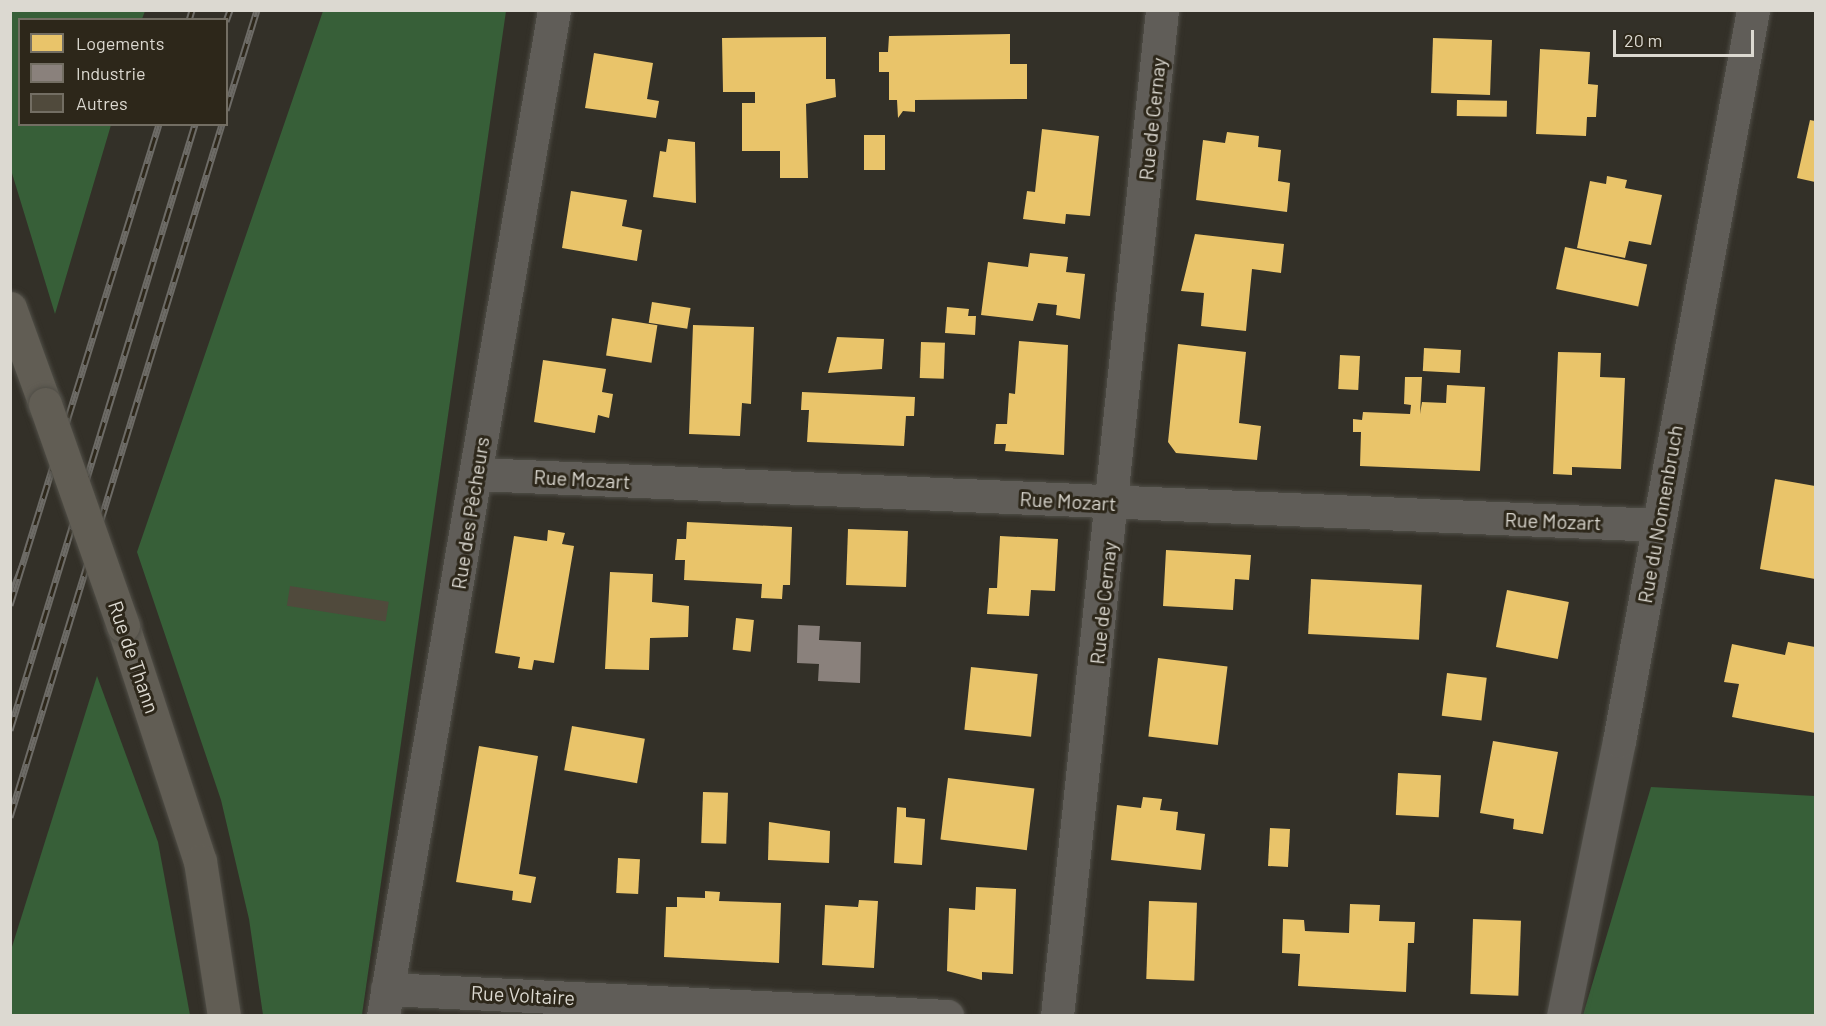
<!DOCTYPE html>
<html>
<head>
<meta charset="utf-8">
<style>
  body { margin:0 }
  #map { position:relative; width:1826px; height:1026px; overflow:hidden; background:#333028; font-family:Barlow,sans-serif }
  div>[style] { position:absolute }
  .green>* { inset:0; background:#375f38 }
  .homes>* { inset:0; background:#e9c46a; transform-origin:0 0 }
  .industry>* { inset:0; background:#8a817c }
  .building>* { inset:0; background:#504a3c; transform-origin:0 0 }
  .roads { filter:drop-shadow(0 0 2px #504e47) drop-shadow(0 0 2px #504e47) }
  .street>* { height:33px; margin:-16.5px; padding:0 16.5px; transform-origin:16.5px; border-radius:16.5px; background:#605d58 }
  .secondary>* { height:33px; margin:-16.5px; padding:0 16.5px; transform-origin:16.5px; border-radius:16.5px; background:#615d54 }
  .tram>* { height:1.5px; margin:-0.75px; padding:0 0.75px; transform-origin:0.75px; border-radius:0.75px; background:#6d6b66 }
  .rail>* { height:7px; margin-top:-3.5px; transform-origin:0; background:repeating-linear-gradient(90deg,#2d271a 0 14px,#6d6b66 0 28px); box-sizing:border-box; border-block:2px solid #6d6b66 }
  .bridges { filter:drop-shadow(0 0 2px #504e47) drop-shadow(0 0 2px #504e47) }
  .secondary-bridge>* { height:33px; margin:-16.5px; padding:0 16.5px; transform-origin:16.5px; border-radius:16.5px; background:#615d54 }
  span { translate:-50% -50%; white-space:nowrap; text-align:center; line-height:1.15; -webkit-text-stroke:6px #2d271a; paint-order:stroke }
  .street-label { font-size:20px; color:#dcd9d1 }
  .frame { position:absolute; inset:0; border:12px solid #dcd9d1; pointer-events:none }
  .legend { position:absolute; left:18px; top:18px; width:210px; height:108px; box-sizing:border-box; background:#2d271a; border:2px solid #736e63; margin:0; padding:8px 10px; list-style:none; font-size:18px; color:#dcd9d1 }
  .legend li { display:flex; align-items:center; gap:12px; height:30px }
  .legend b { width:30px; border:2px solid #736e63 }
  .scale { position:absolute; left:1613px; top:30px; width:141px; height:27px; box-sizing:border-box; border:3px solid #dcd9d1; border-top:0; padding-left:8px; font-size:18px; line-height:21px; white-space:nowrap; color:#dcd9d1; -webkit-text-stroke:4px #2d271a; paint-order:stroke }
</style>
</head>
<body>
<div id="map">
  <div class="green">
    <i style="clip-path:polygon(10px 11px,145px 11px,142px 19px,20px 20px,20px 124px,111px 125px,55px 314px,11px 170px)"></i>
    <i style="clip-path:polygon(323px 11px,506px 11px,362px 1015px,263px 1015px,249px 919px,221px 800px,137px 552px)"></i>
    <i style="clip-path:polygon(97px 676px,158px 842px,190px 1015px,11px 1015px,11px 950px)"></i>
    <i style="clip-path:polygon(1651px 787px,1815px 796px,1815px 1015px,1583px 1015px)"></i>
  </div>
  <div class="homes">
    <i style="clip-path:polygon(1010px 34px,1010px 64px,1027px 64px,1027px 99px,915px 100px,915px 112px,903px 111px,898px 118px,897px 100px,889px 100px,889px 72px,879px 72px,879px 52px,888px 52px,889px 36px)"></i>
    <i style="clip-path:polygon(826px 37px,826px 79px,835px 79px,836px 97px,806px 104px,808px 178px,780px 178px,780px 151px,742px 151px,742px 103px,755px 103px,755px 92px,723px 92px,722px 38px)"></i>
    <i style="left:1433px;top:38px;width:59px;height:55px;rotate:2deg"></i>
    <i style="clip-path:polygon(1540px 49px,1590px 52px,1588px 84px,1598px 85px,1597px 100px,1596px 117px,1587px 117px,1586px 136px,1536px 134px)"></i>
    <i style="clip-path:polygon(594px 53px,653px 63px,647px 99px,659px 101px,656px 118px,585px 108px)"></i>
    <i style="left:1457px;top:100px;width:50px;height:16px;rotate:1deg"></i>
    <i style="clip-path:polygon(1810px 120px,1815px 121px,1815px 182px,1797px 178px)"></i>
    <i style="clip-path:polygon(1042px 129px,1099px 136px,1090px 216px,1066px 214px,1065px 224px,1023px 219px,1027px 191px,1035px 192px)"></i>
    <i style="clip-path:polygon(1227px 132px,1259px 136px,1258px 147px,1281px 150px,1278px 181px,1290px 183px,1287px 212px,1196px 200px,1203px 140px,1225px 143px)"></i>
    <i style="left:864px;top:135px;width:21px;height:35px"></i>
    <i style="clip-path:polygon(668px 139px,695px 142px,696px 203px,653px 197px,660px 151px,666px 152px)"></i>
    <i style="clip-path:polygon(1607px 176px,1627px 180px,1625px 188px,1662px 195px,1651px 245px,1629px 241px,1625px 258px,1577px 248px,1590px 181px,1606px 184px)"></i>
    <i style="clip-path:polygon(571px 191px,627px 200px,622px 226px,642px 230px,637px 261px,562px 248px)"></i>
    <i style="clip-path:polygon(1195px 234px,1284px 244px,1281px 273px,1252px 269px,1246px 331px,1201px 326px,1204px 293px,1181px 291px)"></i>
    <i style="left:1565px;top:247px;width:84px;height:43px;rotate:12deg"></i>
    <i style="clip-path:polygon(1030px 253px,1068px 257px,1066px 272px,1085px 274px,1080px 319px,1056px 315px,1057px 305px,1038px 303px,1033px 321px,981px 315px,988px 262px,1028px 267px)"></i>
    <i style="left:652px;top:302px;width:39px;height:21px;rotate:9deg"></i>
    <i style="clip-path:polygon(947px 307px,969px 309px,968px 316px,976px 316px,975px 335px,945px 333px)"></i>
    <i style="left:612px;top:318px;width:46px;height:38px;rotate:9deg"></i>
    <i style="clip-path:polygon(693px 325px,754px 327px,751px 404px,742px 403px,740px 436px,689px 434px)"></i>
    <i style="clip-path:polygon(837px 337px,884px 339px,882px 369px,828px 373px)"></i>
    <i style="clip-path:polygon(1019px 341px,1068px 345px,1064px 455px,1005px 451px,1006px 444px,994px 444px,996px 424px,1007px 424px,1009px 393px,1015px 394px)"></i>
    <i style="left:921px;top:342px;width:24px;height:36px;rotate:2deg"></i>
    <i style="clip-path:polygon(1178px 344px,1246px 352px,1239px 423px,1261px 426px,1257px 460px,1176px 453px,1168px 442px)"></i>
    <i style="left:1424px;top:348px;width:37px;height:23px;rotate:3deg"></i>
    <i style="clip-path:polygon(1558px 352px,1601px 353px,1600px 377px,1625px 378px,1621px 469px,1572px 467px,1572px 475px,1553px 474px)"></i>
    <i style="left:1340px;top:355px;width:20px;height:34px;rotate:3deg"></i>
    <i style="clip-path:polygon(543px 360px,606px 369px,602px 392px,613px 394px,609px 418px,598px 415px,595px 433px,534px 422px)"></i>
    <i style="clip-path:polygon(1405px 377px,1422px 377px,1420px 414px,1422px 402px,1446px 403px,1447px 385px,1485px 387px,1480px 471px,1360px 466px,1361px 432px,1353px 432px,1353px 419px,1362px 420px,1363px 412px,1410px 414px,1411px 405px,1404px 404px)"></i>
    <i style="clip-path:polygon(802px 392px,915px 397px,914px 416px,906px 416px,904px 446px,807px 442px,809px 410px,801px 410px)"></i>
    <i style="clip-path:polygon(1775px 479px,1815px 486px,1815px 579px,1760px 569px)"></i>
    <i style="clip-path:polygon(687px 522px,792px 527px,790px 585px,783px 585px,782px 599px,761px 598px,762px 584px,684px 580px,685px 560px,675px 560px,677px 539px,686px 539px)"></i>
    <i style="left:848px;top:529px;width:60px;height:56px;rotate:2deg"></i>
    <i style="clip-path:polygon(548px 530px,565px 533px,562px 544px,574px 546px,554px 663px,534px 660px,532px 670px,518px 668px,520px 657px,495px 653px,514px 536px,547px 541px)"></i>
    <i style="clip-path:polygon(1000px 536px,1058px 539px,1055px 591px,1031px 590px,1029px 616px,987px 614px,989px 588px,997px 588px)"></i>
    <i style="clip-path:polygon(1166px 550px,1251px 555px,1249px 580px,1235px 579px,1233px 610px,1163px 606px)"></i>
    <i style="clip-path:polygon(610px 572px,653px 574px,652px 602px,689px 606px,688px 637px,650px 638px,649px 670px,605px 669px)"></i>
    <i style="left:1311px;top:579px;width:111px;height:55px;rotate:3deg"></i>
    <i style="left:1507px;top:590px;width:63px;height:58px;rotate:11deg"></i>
    <i style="left:736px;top:618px;width:18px;height:32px;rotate:6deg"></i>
    <i style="clip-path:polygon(1788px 642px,1815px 647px,1815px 733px,1732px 717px,1739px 684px,1724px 682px,1732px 644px,1785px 655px)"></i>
    <i style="left:1158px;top:658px;width:70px;height:79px;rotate:7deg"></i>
    <i style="left:971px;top:667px;width:67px;height:63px;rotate:6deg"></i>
    <i style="left:1447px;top:673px;width:40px;height:43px;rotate:7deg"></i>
    <i style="left:572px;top:726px;width:74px;height:45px;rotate:10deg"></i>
    <i style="clip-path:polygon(1493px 741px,1558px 752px,1543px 834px,1513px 829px,1514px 819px,1480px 813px)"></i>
    <i style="clip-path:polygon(479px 746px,538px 756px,519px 874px,536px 877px,531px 903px,512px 900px,513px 891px,456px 882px)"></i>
    <i style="left:1398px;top:773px;width:43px;height:42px;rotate:3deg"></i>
    <i style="left:948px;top:778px;width:87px;height:62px;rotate:7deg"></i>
    <i style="left:703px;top:792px;width:25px;height:51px;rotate:2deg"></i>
    <i style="clip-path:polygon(1143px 797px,1162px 799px,1160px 810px,1178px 812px,1176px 830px,1205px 834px,1201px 870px,1111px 860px,1117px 805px,1141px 808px)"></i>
    <i style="clip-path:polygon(897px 807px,906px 808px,906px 817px,925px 819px,922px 865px,894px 863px)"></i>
    <i style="clip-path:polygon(769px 822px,830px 831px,829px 863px,768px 860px)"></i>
    <i style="left:1270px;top:828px;width:20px;height:38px;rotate:3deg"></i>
    <i style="left:618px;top:858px;width:22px;height:35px;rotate:3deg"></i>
    <i style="clip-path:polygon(976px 887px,1016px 889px,1013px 974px,982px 972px,982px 980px,947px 971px,949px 908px,975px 910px)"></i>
    <i style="clip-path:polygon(705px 891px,720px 892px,719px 901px,781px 903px,779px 963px,664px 957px,666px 907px,677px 907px,677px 897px,705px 898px)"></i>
    <i style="clip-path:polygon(859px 900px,878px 901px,874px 968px,822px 965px,825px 905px,858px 907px)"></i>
    <i style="left:1149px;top:901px;width:48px;height:78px;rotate:2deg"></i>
    <i style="clip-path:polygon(1350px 904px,1380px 905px,1379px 921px,1415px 922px,1414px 943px,1408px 943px,1406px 992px,1298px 986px,1300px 954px,1282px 953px,1283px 919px,1304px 920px,1305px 931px,1349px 933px)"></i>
    <i style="left:1473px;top:919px;width:48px;height:75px;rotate:2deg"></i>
  </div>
  <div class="industry">
    <i style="clip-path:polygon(798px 625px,820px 626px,819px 640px,861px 642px,860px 683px,818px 681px,819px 664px,797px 663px)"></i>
  </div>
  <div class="building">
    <i style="left:290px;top:586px;width:100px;height:20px;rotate:9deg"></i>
  </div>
  <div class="roads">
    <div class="street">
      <i style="left:477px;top:474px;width:1182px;rotate:2.47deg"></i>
      <i style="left:387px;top:989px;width:561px;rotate:2.76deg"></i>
      <i style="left:383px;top:1016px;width:1020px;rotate:-80.35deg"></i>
      <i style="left:1057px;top:1016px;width:1011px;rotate:-84.04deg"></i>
      <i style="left:1563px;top:1016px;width:281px;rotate:-78.5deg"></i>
      <i style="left:1619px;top:741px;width:743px;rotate:-79.61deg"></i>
    </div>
    <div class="secondary">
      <i style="left:10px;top:308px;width:102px;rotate:70deg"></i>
      <i style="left:123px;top:626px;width:247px;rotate:71.9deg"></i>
      <i style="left:200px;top:861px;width:157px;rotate:81.2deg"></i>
    </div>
  </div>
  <div class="tram">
    <i style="left:10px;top:591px;width:74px;rotate:-68.6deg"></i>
  </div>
  <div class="rail">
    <i style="left:189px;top:20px;width:10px;rotate:-73deg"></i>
    <i style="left:226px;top:21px;width:12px;rotate:-70deg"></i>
    <i style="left:226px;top:110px;width:105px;rotate:-72.8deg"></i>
    <i style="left:10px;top:605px;width:504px;rotate:-72.79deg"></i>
    <i style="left:10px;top:730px;width:634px;rotate:-73.02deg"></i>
    <i style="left:10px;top:817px;width:725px;rotate:-72.99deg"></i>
  </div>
  <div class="bridges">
    <div class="secondary-bridge">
      <i style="left:45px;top:404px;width:235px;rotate:70.6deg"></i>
    </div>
  </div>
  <div class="street-label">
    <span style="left:1152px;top:119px;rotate:-84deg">Rue de Cernay</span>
    <span style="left:582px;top:479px;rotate:3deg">Rue Mozart</span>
    <span style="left:1068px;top:501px;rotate:3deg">Rue Mozart</span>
    <span style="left:470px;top:513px;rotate:-81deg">Rue des Pêcheurs</span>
    <span style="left:1660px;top:514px;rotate:-80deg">Rue du Nonnenbruch</span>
    <span style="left:1553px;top:521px;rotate:2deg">Rue Mozart</span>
    <span style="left:1103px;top:603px;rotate:-84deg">Rue de Cernay</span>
    <span style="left:134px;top:657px;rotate:71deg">Rue de Thann</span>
    <span style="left:523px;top:995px;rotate:3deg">Rue Voltaire</span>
  </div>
  <div class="frame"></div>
  <ul class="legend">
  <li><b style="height:16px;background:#e9c46a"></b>Logements</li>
  <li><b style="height:16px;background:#8a817c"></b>Industrie</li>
  <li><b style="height:16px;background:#504a3c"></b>Autres</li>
  </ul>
  <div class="scale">20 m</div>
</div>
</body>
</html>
